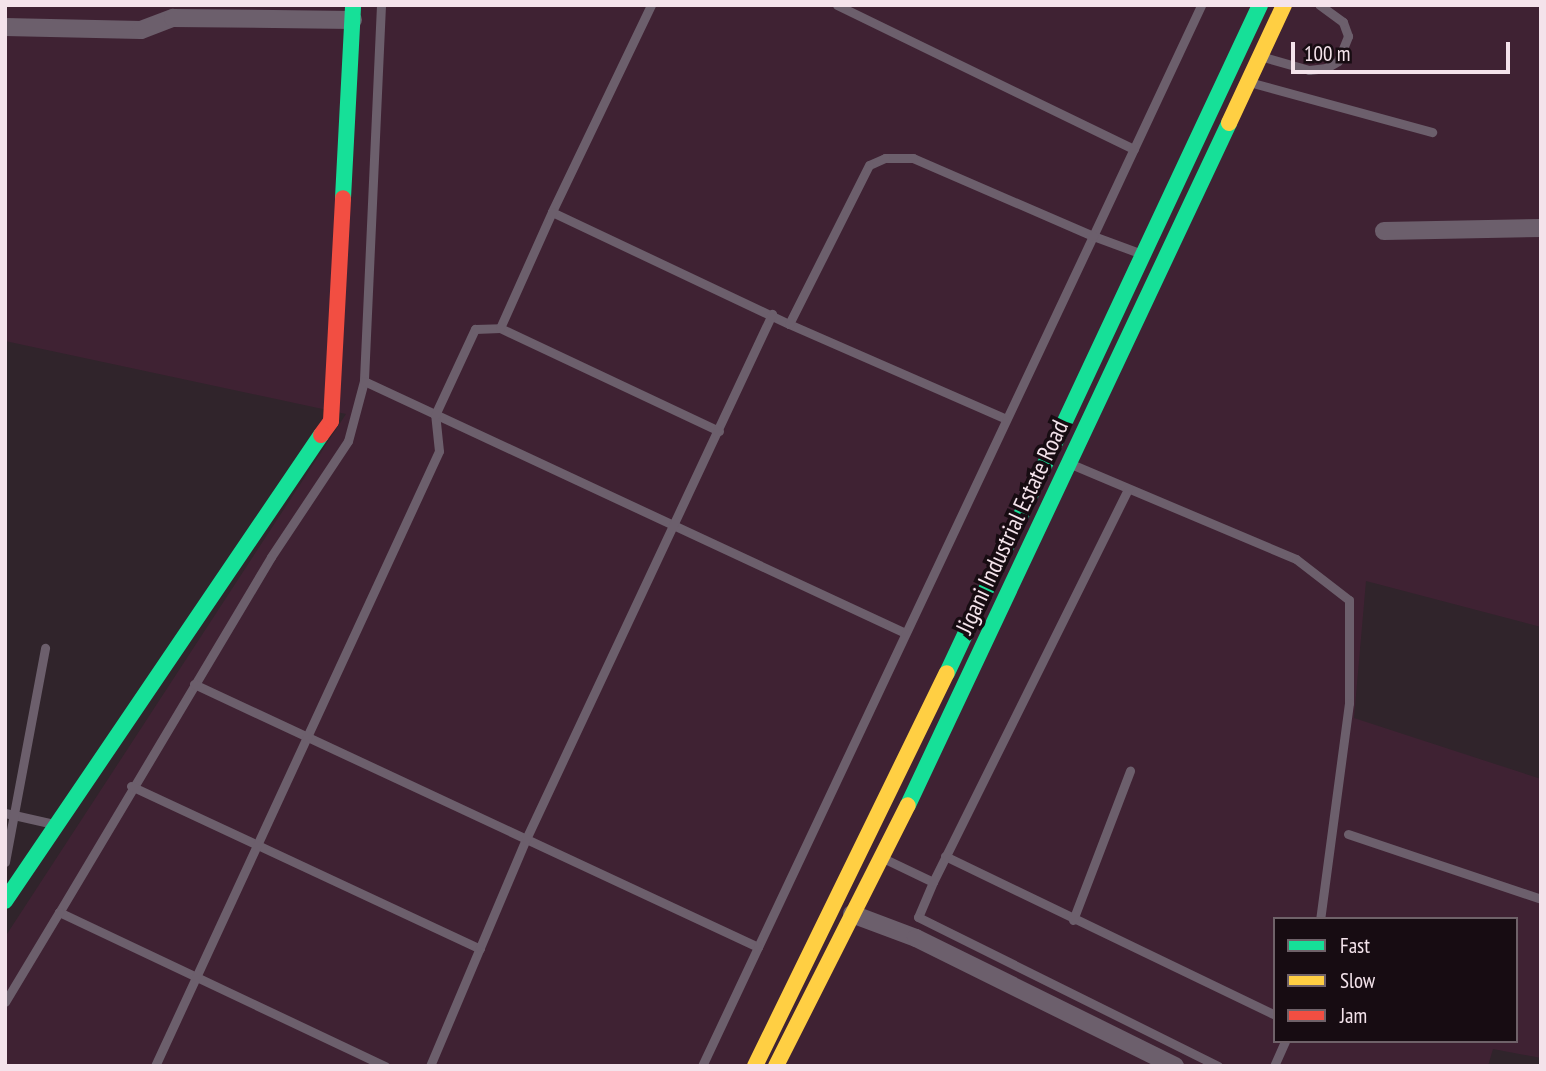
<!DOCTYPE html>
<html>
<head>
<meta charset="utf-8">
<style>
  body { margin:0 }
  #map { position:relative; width:1546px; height:1071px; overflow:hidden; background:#30242b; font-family:"PT Sans Narrow",sans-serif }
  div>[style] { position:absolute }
  .built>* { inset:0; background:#3f2233 }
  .lane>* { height:9px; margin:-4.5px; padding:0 4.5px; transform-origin:4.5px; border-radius:4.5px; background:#6c5f6c }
  .street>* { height:18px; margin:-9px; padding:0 9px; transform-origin:9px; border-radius:9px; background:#6c5f6c }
  .fast>* { height:16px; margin:-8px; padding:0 8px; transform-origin:8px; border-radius:8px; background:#16e098 }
  .slow>* { height:16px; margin:-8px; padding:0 8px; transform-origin:8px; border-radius:8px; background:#ffcf43 }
  .jam>* { height:16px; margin:-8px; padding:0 8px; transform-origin:8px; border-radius:8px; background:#f24e42 }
  span { translate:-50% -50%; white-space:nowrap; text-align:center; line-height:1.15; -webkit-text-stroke:7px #170c12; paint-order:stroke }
  .street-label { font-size:24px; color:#f4e3eb }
  .frame { position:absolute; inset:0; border:7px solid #f4e3eb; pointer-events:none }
  .legend { position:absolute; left:1273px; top:917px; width:245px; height:126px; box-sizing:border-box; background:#170c12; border:2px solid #6f6269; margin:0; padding:9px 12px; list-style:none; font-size:21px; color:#f4e3eb }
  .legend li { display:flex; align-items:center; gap:14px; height:35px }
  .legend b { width:35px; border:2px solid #6f6269 }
  .scale { position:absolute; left:1291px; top:42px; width:219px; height:32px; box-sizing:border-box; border:4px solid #f4e3eb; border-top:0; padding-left:9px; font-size:21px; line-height:24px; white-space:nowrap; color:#f4e3eb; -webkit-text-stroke:5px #170c12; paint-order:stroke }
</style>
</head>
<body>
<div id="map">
  <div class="built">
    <i style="clip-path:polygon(evenodd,5px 5px,1541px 5px,1541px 627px,1366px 581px,1354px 718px,1541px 779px,1541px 1058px,1493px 1049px,1488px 1066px,5px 1066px,5px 937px,346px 414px,5px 341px,5px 5px,1275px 919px,1516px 919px,1516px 1041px,1275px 1041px,1275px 919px)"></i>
  </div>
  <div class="lane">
    <i style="left:381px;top:5px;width:376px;rotate:92.6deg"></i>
    <i style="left:364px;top:381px;width:62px;rotate:104.9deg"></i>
    <i style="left:348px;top:441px;width:139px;rotate:123.6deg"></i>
    <i style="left:271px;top:557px;width:413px;rotate:120.8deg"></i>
    <i style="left:59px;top:912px;width:361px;rotate:25.3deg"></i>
    <i style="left:651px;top:5px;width:229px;rotate:115.6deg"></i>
    <i style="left:552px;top:212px;width:262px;rotate:25.3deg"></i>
    <i style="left:789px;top:324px;width:235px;rotate:23.6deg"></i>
    <i style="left:837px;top:5px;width:330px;rotate:25.9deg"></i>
    <i style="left:1260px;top:56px;width:51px;rotate:15.9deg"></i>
    <i style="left:1309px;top:70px;width:17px;rotate:-7deg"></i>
    <i style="left:1326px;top:68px;width:14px;rotate:-30deg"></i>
    <i style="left:1338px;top:61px;width:27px;rotate:-68deg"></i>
    <i style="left:1348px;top:36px;width:15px;rotate:-110deg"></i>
    <i style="left:1343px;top:22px;width:29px;rotate:-144deg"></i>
    <i style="left:1249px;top:82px;width:190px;rotate:15.3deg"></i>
    <i style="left:1142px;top:254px;width:52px;rotate:-159.8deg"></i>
    <i style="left:1093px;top:236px;width:255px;rotate:-64.9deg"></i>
    <i style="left:500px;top:328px;width:242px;rotate:25.2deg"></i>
    <i style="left:364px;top:381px;width:595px;rotate:24.97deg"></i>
    <i style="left:1071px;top:464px;width:244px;rotate:22.9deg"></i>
    <i style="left:1296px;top:559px;width:67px;rotate:37.7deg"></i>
    <i style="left:1349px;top:600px;width:103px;rotate:90deg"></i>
    <i style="left:1349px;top:703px;width:218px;rotate:97.6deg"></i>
    <i style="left:194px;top:684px;width:622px;rotate:25deg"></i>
    <i style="left:758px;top:947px;width:786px;rotate:-64.77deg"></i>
    <i style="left:1093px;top:236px;width:196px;rotate:-156.6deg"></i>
    <i style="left:913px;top:158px;width:28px;rotate:180deg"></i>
    <i style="left:885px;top:158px;width:17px;rotate:156deg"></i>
    <i style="left:869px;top:165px;width:178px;rotate:116.7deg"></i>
    <i style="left:131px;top:786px;width:385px;rotate:25deg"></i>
    <i style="left:5px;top:813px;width:50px;rotate:12.7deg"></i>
    <i style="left:1348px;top:834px;width:204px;rotate:18.6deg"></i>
    <i style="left:945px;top:856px;width:366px;rotate:25.7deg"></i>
    <i style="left:885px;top:859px;width:53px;rotate:25.6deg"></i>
    <i style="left:933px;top:882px;width:38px;rotate:113deg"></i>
    <i style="left:918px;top:917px;width:335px;rotate:26.4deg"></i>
    <i style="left:5px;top:862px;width:218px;rotate:-79.4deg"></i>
    <i style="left:933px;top:882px;width:439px;rotate:-63.6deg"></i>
    <i style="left:1073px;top:920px;width:160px;rotate:-69.1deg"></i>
    <i style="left:5px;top:1002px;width:105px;rotate:-59deg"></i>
    <i style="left:155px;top:1066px;width:677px;rotate:-65.21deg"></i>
    <i style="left:439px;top:451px;width:36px;rotate:-96deg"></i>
    <i style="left:435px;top:415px;width:95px;rotate:-65.1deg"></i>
    <i style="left:475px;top:329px;width:25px;rotate:-2deg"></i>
    <i style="left:500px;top:328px;width:127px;rotate:-65.9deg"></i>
    <i style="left:430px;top:1066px;width:246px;rotate:-67.1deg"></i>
    <i style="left:526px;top:839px;width:580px;rotate:-64.89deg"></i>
    <i style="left:702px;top:1066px;width:132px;rotate:-64.8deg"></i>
    <i style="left:1274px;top:1066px;width:27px;rotate:-66deg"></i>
  </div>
  <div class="street">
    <i style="left:5px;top:27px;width:136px;rotate:1.3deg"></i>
    <i style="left:141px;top:30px;width:34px;rotate:-21deg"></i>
    <i style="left:173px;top:18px;width:180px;rotate:0.6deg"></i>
    <i style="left:1384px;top:231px;width:157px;rotate:-1.1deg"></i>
    <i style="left:852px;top:914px;width:68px;rotate:20.6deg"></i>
    <i style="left:916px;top:938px;width:289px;rotate:26.3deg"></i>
  </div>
  <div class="fast">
    <i style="left:343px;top:198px;width:193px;rotate:-87deg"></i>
    <i style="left:947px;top:673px;width:738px;rotate:-64.89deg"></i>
    <i style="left:908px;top:805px;width:754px;rotate:-64.79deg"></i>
    <i style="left:5px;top:901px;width:563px;rotate:-55.86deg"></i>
  </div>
  <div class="slow">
    <i style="left:1229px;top:123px;width:130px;rotate:-65deg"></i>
    <i style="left:755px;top:1066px;width:437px;rotate:-64deg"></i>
    <i style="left:776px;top:1066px;width:292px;rotate:-63.2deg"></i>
  </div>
  <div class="jam">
    <i style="left:321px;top:435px;width:17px;rotate:-54deg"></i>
    <i style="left:331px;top:421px;width:223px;rotate:-86.9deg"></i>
  </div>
  <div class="street-label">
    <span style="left:1012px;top:527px;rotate:-65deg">Jigani Industrial Estate Road</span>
  </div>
  <div class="frame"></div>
  <ul class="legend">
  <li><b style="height:9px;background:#16e098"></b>Fast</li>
  <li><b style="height:9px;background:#ffcf43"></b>Slow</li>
  <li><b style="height:9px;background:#f24e42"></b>Jam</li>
  </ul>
  <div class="scale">100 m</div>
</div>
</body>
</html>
